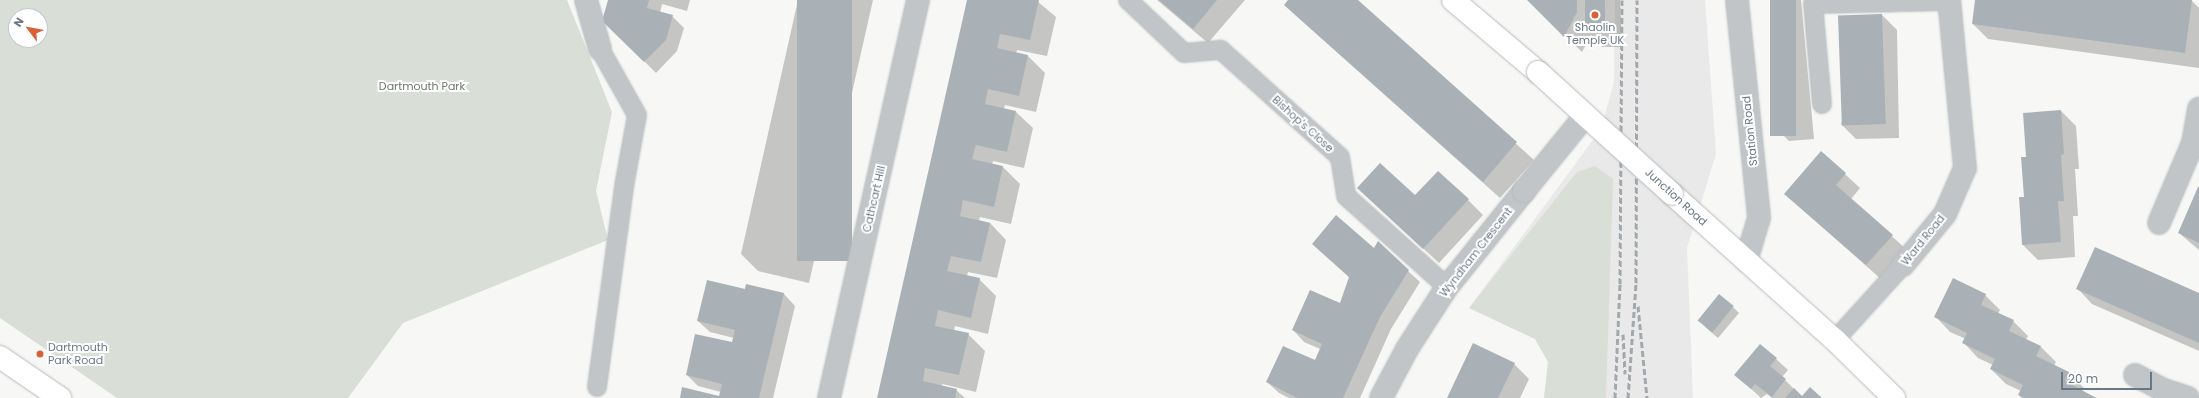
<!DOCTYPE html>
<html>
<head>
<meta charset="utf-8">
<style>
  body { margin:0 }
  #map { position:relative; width:2199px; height:398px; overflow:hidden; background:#f7f8f5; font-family:Poppins,sans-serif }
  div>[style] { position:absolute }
  .built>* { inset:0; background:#e8e9e8 }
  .green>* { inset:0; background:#d9ded6 }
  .shadow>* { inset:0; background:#0003 }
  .building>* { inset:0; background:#aab1b6; transform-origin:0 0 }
  .roads { filter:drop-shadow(0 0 1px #b6babe) drop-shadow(0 0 1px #b6babe) }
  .lane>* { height:18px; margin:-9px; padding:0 9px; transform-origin:9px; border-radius:9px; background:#c1c5c8 }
  .street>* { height:22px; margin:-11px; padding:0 11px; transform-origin:11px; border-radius:11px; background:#c1c5c8 }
  .secondary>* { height:22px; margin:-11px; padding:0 11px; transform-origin:11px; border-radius:11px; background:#fff }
  .primary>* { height:22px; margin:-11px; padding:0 11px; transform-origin:11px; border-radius:11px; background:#fff }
  .rail>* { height:3px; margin-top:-1.5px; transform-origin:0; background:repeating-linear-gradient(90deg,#a3a8ad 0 6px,transparent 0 9px) }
  .bridges { filter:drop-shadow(0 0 1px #b7babe) drop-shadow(0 0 1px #b7babe) }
  .street-bridge>* { height:22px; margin:-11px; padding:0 11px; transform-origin:11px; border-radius:11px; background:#c1c5c8 }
  .primary-bridge>* { height:22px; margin:-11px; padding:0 11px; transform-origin:11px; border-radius:11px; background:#fff }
  .dots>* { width:11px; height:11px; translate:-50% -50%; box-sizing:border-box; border:2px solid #fff; border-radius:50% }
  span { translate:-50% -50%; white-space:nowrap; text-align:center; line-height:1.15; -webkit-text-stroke:4px #fff; paint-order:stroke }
  .poi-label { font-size:11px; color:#697784 }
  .left { translate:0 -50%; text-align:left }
  .park-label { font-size:11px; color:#6b7b67 }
  .street-label { font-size:11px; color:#697784 }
  .north { position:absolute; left:8px; top:8px; width:40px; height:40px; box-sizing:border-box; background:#fff; border:1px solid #c3c9ce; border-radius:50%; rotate:302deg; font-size:11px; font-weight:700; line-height:16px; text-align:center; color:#697784 }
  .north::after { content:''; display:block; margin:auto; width:14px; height:18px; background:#d76035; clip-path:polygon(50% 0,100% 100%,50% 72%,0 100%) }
  .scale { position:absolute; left:2061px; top:372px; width:91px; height:18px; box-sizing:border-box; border:2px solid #697784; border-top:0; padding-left:5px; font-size:12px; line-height:14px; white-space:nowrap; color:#697784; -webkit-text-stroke:3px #fff; paint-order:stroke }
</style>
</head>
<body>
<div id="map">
  <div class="built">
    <i style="clip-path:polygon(1615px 0,1705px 0,1716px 154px,1687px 248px,1693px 398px,1544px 398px,1548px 362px,1535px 339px,1469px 308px,1601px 129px,1614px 82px)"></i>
  </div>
  <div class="green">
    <i style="clip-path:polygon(evenodd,0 0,567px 0,612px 112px,596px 191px,608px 240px,403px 323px,348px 398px,117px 398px,0 318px,0 0,16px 16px,40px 16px,40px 40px,16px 40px,16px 16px)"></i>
    <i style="clip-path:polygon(1595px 166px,1613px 179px,1606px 398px,1544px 398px,1548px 362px,1535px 339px,1469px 308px,1577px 172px)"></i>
  </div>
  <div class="shadow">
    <i style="clip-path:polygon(609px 0,690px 0,687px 11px,662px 4px,660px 13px,672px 16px,684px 28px,677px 51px,656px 73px,603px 20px)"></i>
    <i style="clip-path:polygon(798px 0,873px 0,809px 283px,758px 271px,741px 254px)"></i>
    <i style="clip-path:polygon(968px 0,1036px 0,1056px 17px,1047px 56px,1017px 50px,1016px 54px,1028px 56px,1045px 73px,1036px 112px,1005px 105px,1004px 109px,1016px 112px,1033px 128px,1024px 168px,993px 161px,992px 165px,1003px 167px,1020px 184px,1011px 224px,980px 217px,979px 220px,990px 223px,1006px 240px,997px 278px,968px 272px,967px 276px,979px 279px,996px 296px,988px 334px,955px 326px,954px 331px,968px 334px,985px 351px,976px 392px,942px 384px,942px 386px,956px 390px,965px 398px,878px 398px)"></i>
    <i style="clip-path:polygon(1157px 0,1245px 0,1208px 43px)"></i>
    <i style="clip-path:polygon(1289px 0,1357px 0,1534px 160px,1500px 198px,1302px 21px,1285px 5px)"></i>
    <i style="clip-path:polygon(1528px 0,1620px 0,1622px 47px,1602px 47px,1591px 35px,1582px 52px)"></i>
    <i style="clip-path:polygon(1771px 0,1801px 0,1814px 139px,1789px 141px,1783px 135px)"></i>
    <i style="clip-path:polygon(1976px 0,2192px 1px,2199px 8px,2199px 68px,1988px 39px,1973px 24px)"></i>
    <i style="clip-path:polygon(1882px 15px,1897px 30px,1899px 138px,1856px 139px,1841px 124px)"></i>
    <i style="clip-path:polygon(2061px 111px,2076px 126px,2079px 169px,2075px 169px,2078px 216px,2073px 216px,2075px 257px,2038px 260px,2023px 245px,2027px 158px)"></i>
    <i style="clip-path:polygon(1821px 152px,1860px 188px,1851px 199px,1907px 250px,1882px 280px,1785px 194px)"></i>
    <i style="clip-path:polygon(2199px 188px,2199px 250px,2179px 233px)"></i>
    <i style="clip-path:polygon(1415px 197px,1468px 200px,1483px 215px,1439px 263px,1373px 202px)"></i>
    <i style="clip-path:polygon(1313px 244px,1374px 249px,1408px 271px,1420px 282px,1391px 329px,1360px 398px,1289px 398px,1279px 393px,1267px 382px,1315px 361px,1320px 349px,1304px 342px,1293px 330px,1340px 305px,1350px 278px)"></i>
    <i style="clip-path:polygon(746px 285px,784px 294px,795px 306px,773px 398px,681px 398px,720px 397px,721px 392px,698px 386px,687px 375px,732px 343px,734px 338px,710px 332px,698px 321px,745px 290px)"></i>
    <i style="clip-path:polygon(2078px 289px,2199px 294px,2199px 351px,2092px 304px)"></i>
    <i style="clip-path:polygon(1985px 295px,2000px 310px,1998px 314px,2013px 321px,2028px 336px,2026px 340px,2041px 347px,2056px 362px,2054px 366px,2069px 373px,2084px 388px,2082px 391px,2097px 398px,2022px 398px,2019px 395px,2021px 391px,2006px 384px,1991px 369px,1993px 365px,1978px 358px,1964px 343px,1966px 339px,1950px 332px,1936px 317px)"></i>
    <i style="clip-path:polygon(1733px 307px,1739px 313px,1718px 338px,1705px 327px)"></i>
    <i style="clip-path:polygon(1776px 359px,1788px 370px,1782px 377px,1802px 397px,1820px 398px,1772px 398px,1767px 394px,1761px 398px,1736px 375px)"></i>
    <i style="clip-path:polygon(1514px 364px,1529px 379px,1520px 398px,1448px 398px)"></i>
  </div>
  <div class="building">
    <i style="clip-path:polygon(608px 0,649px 0,647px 8px,673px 15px,666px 40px,644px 62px,602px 21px)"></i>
    <i style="left:797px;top:0;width:55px;height:261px"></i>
    <i style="clip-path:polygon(967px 0,1039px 0,1030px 40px,1000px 34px,997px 48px,1028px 55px,1019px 96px,988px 89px,985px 104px,1016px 111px,1007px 152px,976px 145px,972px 159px,1003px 166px,994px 207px,963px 200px,960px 216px,990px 223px,981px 262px,951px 256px,947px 271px,980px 278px,971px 318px,938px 310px,935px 326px,969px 333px,959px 375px,925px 368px,923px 381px,957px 389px,955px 398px,877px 398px)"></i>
    <i style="clip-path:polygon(1159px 0,1217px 0,1193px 29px)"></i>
    <i style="clip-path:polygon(1288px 0,1358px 0,1517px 142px,1483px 182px,1284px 5px)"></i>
    <i style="clip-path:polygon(1527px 0,1577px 0,1577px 12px,1564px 37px)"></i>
    <i style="left:1585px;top:0;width:20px;height:30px"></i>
    <i style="left:1770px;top:0;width:26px;height:136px"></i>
    <i style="clip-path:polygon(1975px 0,2192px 0,2185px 53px,1972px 24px)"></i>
    <i style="left:1882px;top:14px;width:110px;height:44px;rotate:88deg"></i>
    <i style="clip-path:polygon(2061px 110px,2064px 154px,2061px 155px,2064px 201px,2058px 201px,2061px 242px,2022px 245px,2019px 197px,2024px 197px,2021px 157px,2026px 157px,2023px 113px)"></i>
    <i style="clip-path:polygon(1821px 151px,1846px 173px,1836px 185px,1893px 235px,1866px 265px,1784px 194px)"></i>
    <i style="clip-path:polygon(1380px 163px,1415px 195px,1438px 171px,1469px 199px,1423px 249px,1357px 188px)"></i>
    <i style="clip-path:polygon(2198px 187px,2199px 187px,2199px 243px,2178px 233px)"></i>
    <i style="clip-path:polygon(1336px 215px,1374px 248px,1378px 241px,1409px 270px,1380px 317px,1343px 398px,1297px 398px,1266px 382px,1283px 346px,1315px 360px,1322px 344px,1292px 330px,1310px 290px,1340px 303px,1349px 277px,1312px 244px)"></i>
    <i style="clip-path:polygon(2095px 247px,2199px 293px,2199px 343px,2076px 289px)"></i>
    <i style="clip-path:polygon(1953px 278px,1986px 294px,1981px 305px,2014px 320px,2009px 331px,2041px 346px,2036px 356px,2069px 372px,2065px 381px,2096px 398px,2024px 398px,2018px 395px,2023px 385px,1990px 369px,1995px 359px,1962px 343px,1967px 333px,1934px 317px)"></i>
    <i style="clip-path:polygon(707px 280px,745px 289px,746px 284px,784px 293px,759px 398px,680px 398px,682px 387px,719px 396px,722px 384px,686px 375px,695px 334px,732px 342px,735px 330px,697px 321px)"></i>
    <i style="left:1719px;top:294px;width:19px;height:34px;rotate:39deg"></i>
    <i style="clip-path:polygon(1473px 343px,1515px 363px,1498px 398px,1447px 398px)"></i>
    <i style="clip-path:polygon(1760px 344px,1777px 358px,1770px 366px,1786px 379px,1772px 397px,1755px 384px,1751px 389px,1734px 375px)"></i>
    <i style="clip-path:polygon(1810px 387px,1822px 398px,1785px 398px,1794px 388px,1802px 396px)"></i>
  </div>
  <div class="roads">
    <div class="lane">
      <i style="left:1128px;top:0;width:77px;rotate:43.4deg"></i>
      <i style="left:1184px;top:53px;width:37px;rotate:-5deg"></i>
      <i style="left:1221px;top:50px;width:160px;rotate:42deg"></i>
      <i style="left:1340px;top:157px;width:39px;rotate:81deg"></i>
      <i style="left:1346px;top:196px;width:136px;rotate:42deg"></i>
      <i style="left:1822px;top:104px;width:100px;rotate:-95.1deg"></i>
      <i style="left:1813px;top:4px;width:136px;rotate:-1.3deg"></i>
      <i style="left:1835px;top:340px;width:101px;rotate:-47.8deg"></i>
      <i style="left:597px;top:387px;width:208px;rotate:-82.3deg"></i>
      <i style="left:625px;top:181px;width:67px;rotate:-79.7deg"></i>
      <i style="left:637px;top:115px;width:76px;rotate:-119.3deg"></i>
    </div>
    <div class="street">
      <i style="left:586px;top:0;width:51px;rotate:74.1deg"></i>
      <i style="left:1737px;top:0;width:219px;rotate:84.2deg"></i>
      <i style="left:1759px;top:218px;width:45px;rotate:106.8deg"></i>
      <i style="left:2159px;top:223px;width:87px;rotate:-67deg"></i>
      <i style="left:2193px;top:143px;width:35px;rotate:-80deg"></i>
      <i style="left:1903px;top:265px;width:66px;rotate:-50.5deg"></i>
      <i style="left:1945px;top:214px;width:50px;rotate:-66.5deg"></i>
      <i style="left:1965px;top:168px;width:169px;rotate:-95.4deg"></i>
      <i style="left:2135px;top:375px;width:30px;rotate:28deg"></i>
      <i style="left:2161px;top:389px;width:28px;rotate:18deg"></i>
      <i style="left:829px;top:398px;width:408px;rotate:-77.4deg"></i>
      <i style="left:1381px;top:398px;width:55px;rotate:-62deg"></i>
      <i style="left:1407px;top:349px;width:74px;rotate:-57.2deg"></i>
      <i style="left:1447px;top:287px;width:123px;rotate:-51.3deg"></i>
    </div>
    <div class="secondary">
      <i style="left:0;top:357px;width:73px;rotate:34.3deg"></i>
    </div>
    <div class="primary">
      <i style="left:1453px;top:0;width:111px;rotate:40.3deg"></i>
      <i style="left:1672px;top:194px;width:219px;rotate:41.9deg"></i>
      <i style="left:1835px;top:340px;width:83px;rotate:44.5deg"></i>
    </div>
  </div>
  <div class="rail">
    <i style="left:1638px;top:306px;width:92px;rotate:84.4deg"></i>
    <i style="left:1623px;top:334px;width:40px;rotate:87.1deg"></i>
    <i style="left:1615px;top:398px;width:114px;rotate:-87.5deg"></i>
    <i style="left:1620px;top:284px;width:284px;rotate:-89.6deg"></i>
    <i style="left:1628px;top:398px;width:115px;rotate:-86deg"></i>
    <i style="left:1636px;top:283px;width:283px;rotate:-89.8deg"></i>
  </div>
  <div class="bridges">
    <div class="street-bridge">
      <i style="left:1524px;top:191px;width:97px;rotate:-50.9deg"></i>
    </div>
    <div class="primary-bridge">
      <i style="left:1538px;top:72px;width:181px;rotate:42.3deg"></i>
    </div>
  </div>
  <div class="dots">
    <i style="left:1595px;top:15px;background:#d76035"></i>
    <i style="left:40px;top:354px;background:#d76035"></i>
  </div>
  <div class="poi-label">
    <span style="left:1595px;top:34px">Shaolin<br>Temple UK</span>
    <span class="left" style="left:48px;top:354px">Dartmouth<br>Park Road</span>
  </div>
  <div class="park-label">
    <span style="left:422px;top:86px">Dartmouth Park</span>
  </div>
  <div class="street-label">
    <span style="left:1303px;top:124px;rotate:42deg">Bishop's Close</span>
    <span style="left:1750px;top:131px;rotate:-96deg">Station Road</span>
    <span style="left:1676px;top:197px;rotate:42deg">Junction Road</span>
    <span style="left:874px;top:199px;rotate:-77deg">Cathcart Hill</span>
    <span style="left:1923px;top:240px;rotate:-51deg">Ward Road</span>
    <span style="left:1476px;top:252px;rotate:-52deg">Wyndham Crescent</span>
  </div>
  <div class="north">N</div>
  <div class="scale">20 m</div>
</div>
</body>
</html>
